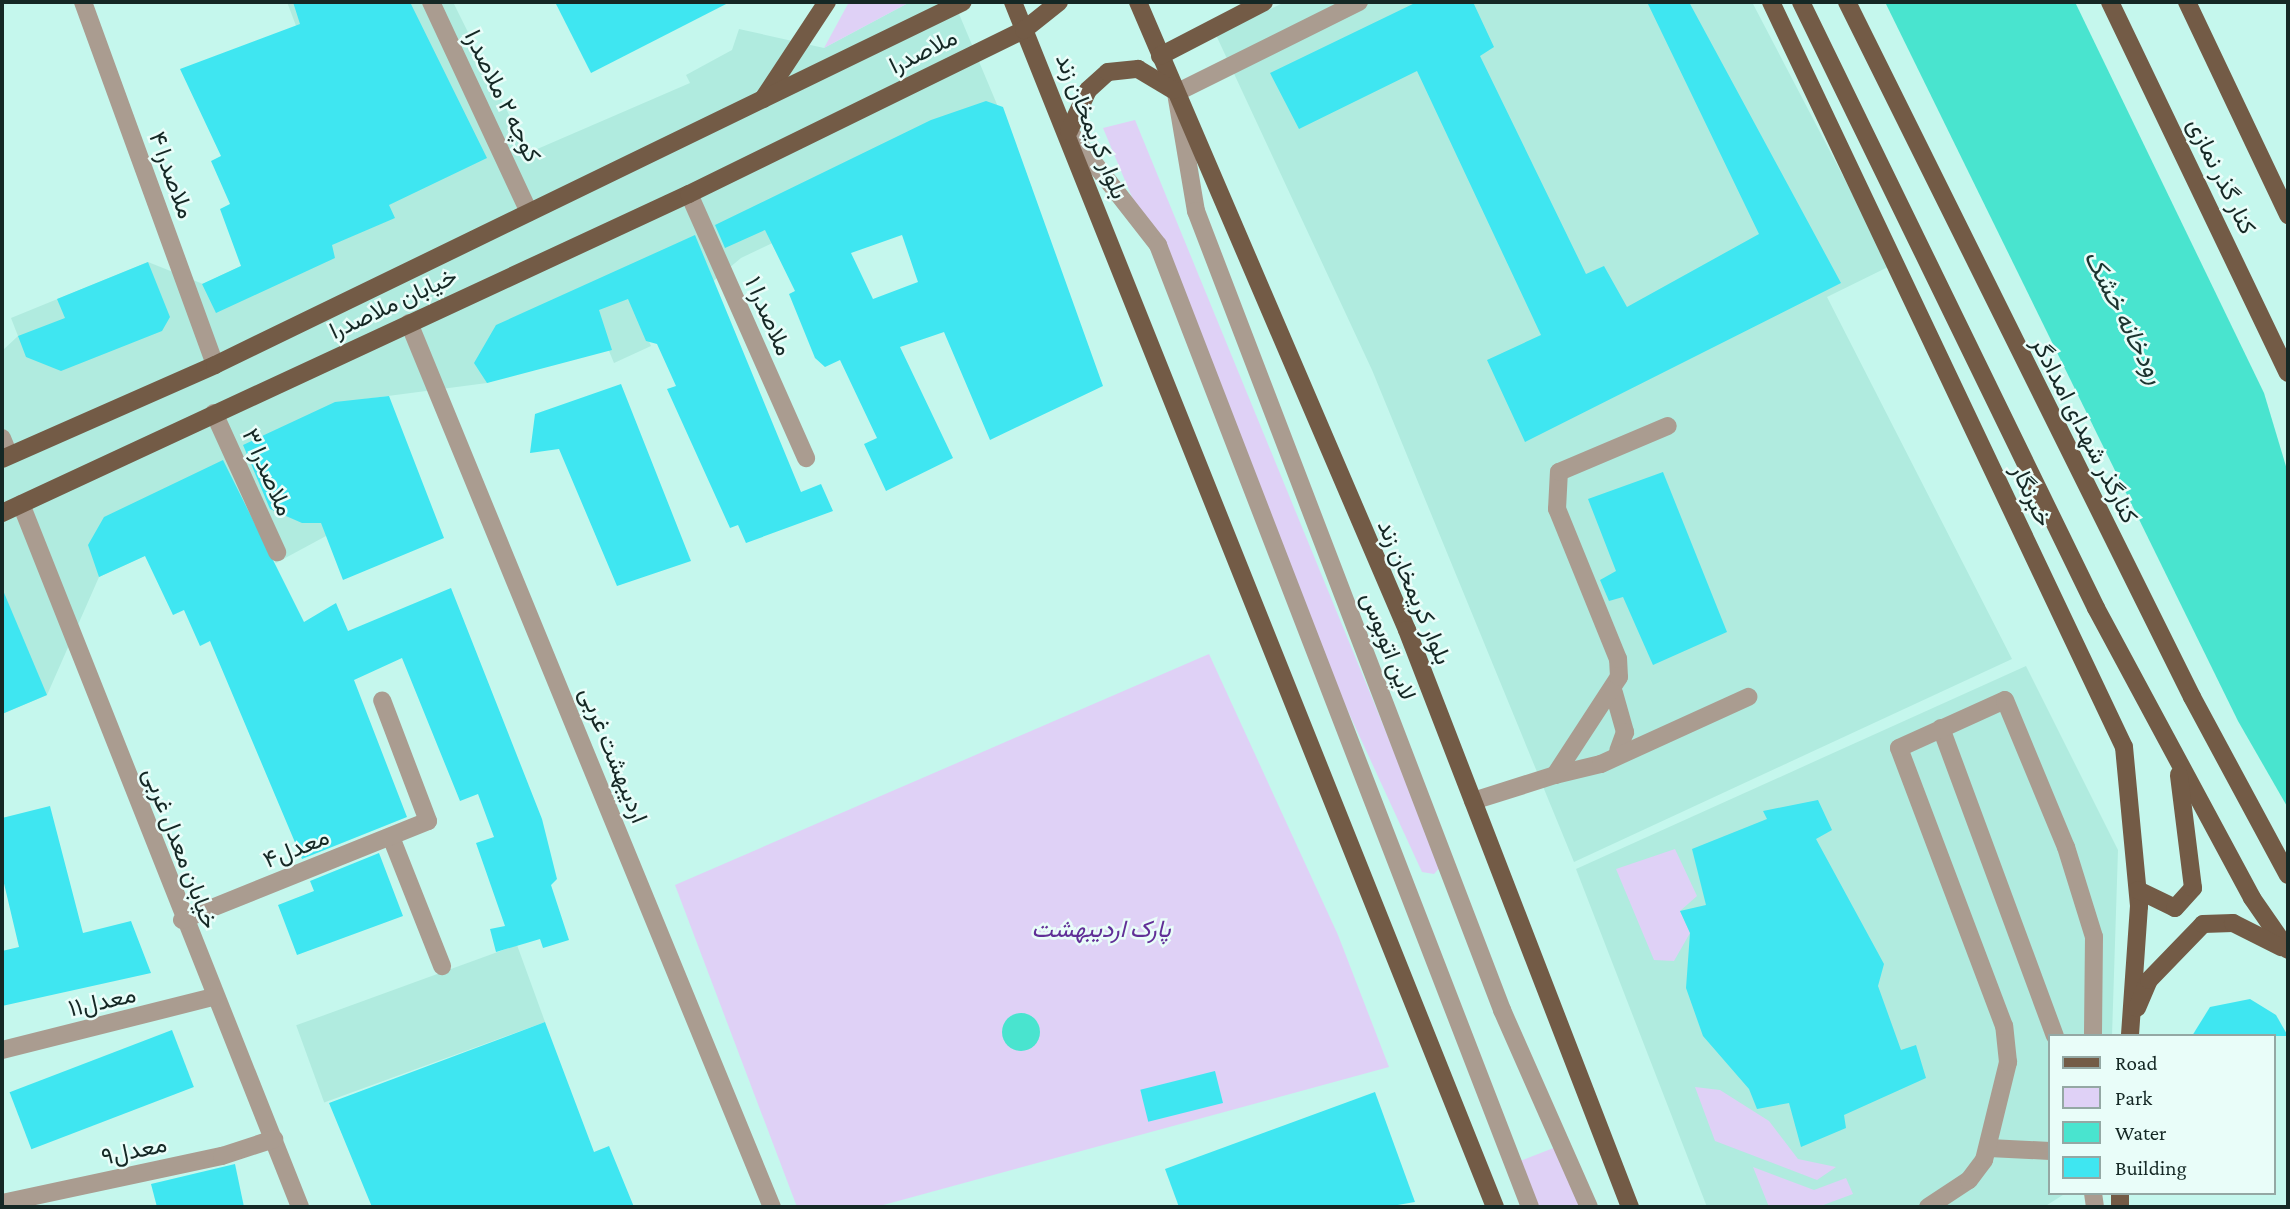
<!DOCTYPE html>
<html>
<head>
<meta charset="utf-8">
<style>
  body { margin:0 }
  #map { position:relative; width:2290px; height:1209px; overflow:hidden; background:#c5f7ed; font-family:"Crimson Pro",Vazirmatn,serif }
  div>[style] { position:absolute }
  .built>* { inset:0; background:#b0ebdf; transform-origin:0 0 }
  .green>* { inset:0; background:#dfd1f6 }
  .water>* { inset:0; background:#49e4cf }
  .round { border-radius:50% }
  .building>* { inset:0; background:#3fe6f1; transform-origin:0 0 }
  .minor>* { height:18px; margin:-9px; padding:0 9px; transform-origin:9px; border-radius:9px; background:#aa9c90 }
  .major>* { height:18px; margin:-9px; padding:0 9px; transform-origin:9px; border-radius:9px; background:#735b46 }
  span { translate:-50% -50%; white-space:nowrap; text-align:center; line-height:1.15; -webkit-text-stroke:5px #e9fdf9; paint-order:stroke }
  .street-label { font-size:24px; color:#152825 }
  .park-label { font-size:24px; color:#612f97; font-style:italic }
  .water-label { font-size:26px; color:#1c3530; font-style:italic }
  .frame { position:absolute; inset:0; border:4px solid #152825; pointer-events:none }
  .legend { position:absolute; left:2048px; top:1034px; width:228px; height:161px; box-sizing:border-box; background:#e9fdf9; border:2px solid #94a8a4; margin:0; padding:9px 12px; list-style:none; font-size:21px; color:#152825 }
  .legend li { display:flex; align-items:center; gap:14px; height:35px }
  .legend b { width:35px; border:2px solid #94a8a4 }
</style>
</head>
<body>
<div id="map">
  <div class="built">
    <i style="clip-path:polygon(287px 2px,453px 2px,528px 153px,690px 83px,686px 75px,732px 50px,739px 29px,824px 48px,910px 2px,954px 2px,1032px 188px,866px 247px,839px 211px,741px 258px,711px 283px,638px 315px,651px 346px,614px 363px,604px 339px,487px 383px,365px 399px,326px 536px,276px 563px,242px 511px,99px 577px,47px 695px,2px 714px,2px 351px,18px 336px,11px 318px,148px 262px,203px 284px,327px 225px,309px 60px)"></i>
    <i style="clip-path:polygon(1285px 2px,1752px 2px,1890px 266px,1827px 297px,2012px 659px,1574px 862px,1372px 370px,1216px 35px)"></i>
    <i style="clip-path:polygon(2026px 666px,2118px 850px,2112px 1036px,2050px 1036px,2050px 1193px,2066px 1193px,2044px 1207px,1707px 1207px,1576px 869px)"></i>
    <i style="left:517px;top:945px;width:82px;height:235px;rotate:70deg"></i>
  </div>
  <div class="green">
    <i style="clip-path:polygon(849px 2px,910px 2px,824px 48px)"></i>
    <i style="clip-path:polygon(1135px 120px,1441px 866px,1434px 874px,1422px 872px,1341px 696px,1103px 128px)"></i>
    <i style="clip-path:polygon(1209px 654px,1338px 935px,1389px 1067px,876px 1207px,797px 1207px,675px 885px)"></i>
    <i style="clip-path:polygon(1675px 849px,1697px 896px,1680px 911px,1690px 933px,1674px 961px,1654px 960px,1616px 869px)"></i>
    <i style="clip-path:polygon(1695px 1087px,1720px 1090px,1769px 1121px,1798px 1159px,1836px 1167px,1817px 1180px,1715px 1141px)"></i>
    <i style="clip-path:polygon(1556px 1147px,1580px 1207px,1537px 1207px,1520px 1161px)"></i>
    <i style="clip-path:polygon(1753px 1167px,1814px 1190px,1846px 1178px,1853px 1194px,1818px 1207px,1769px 1207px)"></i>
  </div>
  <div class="water">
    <i style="clip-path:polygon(1885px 2px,2075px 2px,2264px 393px,2288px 473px,2288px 808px,2238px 721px)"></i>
    <i class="round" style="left:1002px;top:1013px;width:38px;height:38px"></i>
  </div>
  <div class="building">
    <i style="clip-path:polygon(293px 2px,410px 2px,487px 158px,389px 205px,395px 218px,332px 245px,335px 258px,216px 313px,202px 284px,241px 266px,220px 209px,230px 204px,211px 161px,221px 156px,180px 69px,300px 24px)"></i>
    <i style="clip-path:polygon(555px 2px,730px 2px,591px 73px)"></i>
    <i style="clip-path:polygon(1417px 2px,1473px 2px,1494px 47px,1480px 56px,1586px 274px,1604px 266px,1627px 307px,1759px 234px,1647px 2px,1689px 2px,1841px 283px,1525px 442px,1487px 360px,1541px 335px,1417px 71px,1299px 129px,1270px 73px)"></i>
    <i style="clip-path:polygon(evenodd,986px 101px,1003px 107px,1103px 386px,990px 440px,944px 332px,900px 347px,953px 458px,886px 491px,864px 444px,877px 438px,840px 360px,825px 367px,815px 358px,789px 294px,795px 291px,765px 230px,725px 248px,715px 225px,931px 120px,986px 101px,902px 235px,918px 282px,873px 299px,851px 253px,902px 235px)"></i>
    <i style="clip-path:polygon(695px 235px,801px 492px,821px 484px,833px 511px,746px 543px,738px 525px,730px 528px,667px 389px,676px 386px,657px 344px,646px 341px,628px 299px,599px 310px,612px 350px,487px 383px,474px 363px,496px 325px)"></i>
    <i style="clip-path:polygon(148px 262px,170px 317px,162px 331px,61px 371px,26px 357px,18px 336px,65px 318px,57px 299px)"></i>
    <i style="clip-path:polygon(621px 384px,691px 561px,617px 586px,559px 449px,530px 453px,535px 414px)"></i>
    <i style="clip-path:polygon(389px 396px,444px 538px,343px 580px,321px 523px,302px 523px,270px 509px,243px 445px,335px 402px)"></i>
    <i style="clip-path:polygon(223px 460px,304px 622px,336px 603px,348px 631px,451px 588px,542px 819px,557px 879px,551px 885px,569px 940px,543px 948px,540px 939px,496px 952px,490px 929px,505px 926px,476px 843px,494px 837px,478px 794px,460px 801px,402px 658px,354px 680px,407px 817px,302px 859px,210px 641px,200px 646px,184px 610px,173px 615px,145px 556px,99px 577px,88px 545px,104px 517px)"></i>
    <i style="clip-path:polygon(1663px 472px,1727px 632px,1653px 665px,1623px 597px,1609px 601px,1600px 580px,1616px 571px,1588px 499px)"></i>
    <i style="clip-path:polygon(2px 588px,47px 695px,2px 714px)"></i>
    <i style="clip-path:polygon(1818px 800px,1832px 830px,1816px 839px,1884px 964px,1878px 986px,1901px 1050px,1916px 1045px,1926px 1078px,1844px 1115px,1846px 1128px,1801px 1147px,1789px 1103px,1757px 1109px,1749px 1089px,1703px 1036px,1686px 988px,1690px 933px,1680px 911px,1706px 905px,1692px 849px,1767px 819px,1763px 811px)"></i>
    <i style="clip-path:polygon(50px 806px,83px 933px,131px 921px,151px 973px,2px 1006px,2px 951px,19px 947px,2px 875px,2px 818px)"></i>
    <i style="clip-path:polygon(379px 853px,403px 916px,297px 955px,278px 905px,314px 891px,310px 881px)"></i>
    <i style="clip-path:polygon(2250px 999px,2276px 1015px,2288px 1036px,2192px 1036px,2210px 1007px)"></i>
    <i style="clip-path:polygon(545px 1022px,594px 1152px,609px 1146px,634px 1207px,372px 1207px,329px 1103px)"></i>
    <i style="left:172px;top:1030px;width:61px;height:174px;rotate:69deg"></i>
    <i style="left:1215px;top:1071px;width:33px;height:77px;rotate:76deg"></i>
    <i style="clip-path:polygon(1375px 1092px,1415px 1202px,1386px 1207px,1179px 1207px,1165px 1169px)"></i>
    <i style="clip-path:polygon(235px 1164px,244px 1207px,157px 1207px,151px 1184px)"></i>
  </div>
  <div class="minor">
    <i style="left:83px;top:2px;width:386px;rotate:70deg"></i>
    <i style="left:431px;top:2px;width:232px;rotate:65deg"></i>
    <i style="left:1359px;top:2px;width:204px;rotate:153.6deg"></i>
    <i style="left:1176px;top:93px;width:120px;rotate:80.4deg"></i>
    <i style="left:1196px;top:211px;width:856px;rotate:69.04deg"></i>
    <i style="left:1502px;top:1010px;width:215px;rotate:66.2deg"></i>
    <i style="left:1069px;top:131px;width:145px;rotate:52deg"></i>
    <i style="left:1158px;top:245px;width:1031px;rotate:68.86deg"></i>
    <i style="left:689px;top:194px;width:289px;rotate:66.1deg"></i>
    <i style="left:409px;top:323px;width:956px;rotate:67.68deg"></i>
    <i style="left:214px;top:413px;width:153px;rotate:65.6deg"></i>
    <i style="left:2px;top:438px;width:18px;rotate:68deg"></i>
    <i style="left:21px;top:504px;width:756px;rotate:68.35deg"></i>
    <i style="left:1614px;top:693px;width:41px;rotate:74.2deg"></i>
    <i style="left:1625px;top:732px;width:20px;rotate:110deg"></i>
    <i style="left:1941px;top:728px;width:328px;rotate:69.7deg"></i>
    <i style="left:1555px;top:775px;width:47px;rotate:-13.4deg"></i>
    <i style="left:1601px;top:764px;width:162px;rotate:-24.5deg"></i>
    <i style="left:1473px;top:801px;width:86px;rotate:-17.6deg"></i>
    <i style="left:1555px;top:775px;width:117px;rotate:-56.9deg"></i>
    <i style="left:1619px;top:677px;width:18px;rotate:-93deg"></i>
    <i style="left:1618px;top:659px;width:162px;rotate:-112.1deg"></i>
    <i style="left:1557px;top:509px;width:37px;rotate:-87deg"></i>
    <i style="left:1559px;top:472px;width:118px;rotate:-22.9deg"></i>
    <i style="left:391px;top:837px;width:139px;rotate:68.4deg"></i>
    <i style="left:182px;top:920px;width:265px;rotate:-21.9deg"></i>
    <i style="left:428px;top:821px;width:129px;rotate:-110.8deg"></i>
    <i style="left:2px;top:1050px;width:218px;rotate:-14.1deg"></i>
    <i style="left:1989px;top:1148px;width:61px;rotate:2.8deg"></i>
    <i style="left:2093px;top:1193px;width:14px;rotate:82deg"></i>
    <i style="left:2px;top:1203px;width:225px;rotate:-12.1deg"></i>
    <i style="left:222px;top:1156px;width:55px;rotate:-18.1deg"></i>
    <i style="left:1928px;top:1207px;width:49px;rotate:-33.4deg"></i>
    <i style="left:1969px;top:1180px;width:25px;rotate:-53deg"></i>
    <i style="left:1984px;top:1160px;width:101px;rotate:-76.2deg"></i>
    <i style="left:2008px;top:1062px;width:36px;rotate:-96deg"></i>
    <i style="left:2004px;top:1026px;width:297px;rotate:-110.7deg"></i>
    <i style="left:1899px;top:748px;width:116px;rotate:-24.4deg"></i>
    <i style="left:2005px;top:700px;width:159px;rotate:67.5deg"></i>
    <i style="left:2066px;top:847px;width:94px;rotate:72.7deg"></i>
    <i style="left:2094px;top:937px;width:99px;rotate:90.6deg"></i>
  </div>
  <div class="major">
    <i style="left:1013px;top:2px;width:1298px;rotate:68.2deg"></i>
    <i style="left:1138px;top:2px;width:683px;rotate:66.81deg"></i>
    <i style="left:1407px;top:630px;width:619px;rotate:68.87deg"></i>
    <i style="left:1771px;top:2px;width:824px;rotate:64.65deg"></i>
    <i style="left:2124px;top:747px;width:160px;rotate:84.6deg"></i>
    <i style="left:2139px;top:906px;width:130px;rotate:94deg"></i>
    <i style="left:1801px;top:2px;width:674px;rotate:64.04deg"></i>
    <i style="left:2096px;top:608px;width:329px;rotate:61.7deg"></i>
    <i style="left:2252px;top:898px;width:63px;rotate:55.3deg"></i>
    <i style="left:1847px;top:2px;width:776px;rotate:63.6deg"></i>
    <i style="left:2192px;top:697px;width:202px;rotate:61.7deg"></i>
    <i style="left:2110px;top:2px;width:411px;rotate:64.4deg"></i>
    <i style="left:2187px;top:2px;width:236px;rotate:64.6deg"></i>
    <i style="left:1160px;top:56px;width:117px;rotate:-27.4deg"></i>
    <i style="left:763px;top:99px;width:116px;rotate:-56.6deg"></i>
    <i style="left:1069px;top:131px;width:45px;rotate:-65.1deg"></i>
    <i style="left:1088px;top:90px;width:27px;rotate:-42deg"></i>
    <i style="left:1108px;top:72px;width:30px;rotate:-6deg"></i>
    <i style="left:1138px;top:69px;width:41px;rotate:31deg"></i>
    <i style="left:2px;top:459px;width:233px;rotate:-23.8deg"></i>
    <i style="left:215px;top:365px;width:831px;rotate:-25.89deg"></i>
    <i style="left:2px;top:513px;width:757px;rotate:-24.91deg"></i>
    <i style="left:689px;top:194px;width:373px;rotate:-26.1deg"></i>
    <i style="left:1024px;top:30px;width:45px;rotate:-38.7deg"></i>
    <i style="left:2138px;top:890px;width:41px;rotate:25.9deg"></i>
    <i style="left:2175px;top:908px;width:27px;rotate:-48deg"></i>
    <i style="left:2193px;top:888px;width:114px;rotate:-97.1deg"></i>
    <i style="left:2137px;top:1008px;width:30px;rotate:-67deg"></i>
    <i style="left:2149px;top:980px;width:78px;rotate:-46deg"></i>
    <i style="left:2203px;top:924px;width:30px;rotate:-2deg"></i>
    <i style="left:2233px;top:923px;width:54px;rotate:26.6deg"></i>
    <i style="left:2120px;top:1207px;width:14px;rotate:-90deg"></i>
  </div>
  <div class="street-label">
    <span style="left:923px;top:51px;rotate:-26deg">ملاصدرا</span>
    <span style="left:503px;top:96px;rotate:64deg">کوچه ۲ ملاصدرا</span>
    <span style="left:1092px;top:126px;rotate:68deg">بلوار کریمخان زند</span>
    <span style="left:172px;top:175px;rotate:70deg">۴ ملاصدرا</span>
    <span style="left:2222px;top:176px;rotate:64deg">کنار گذر نمازی</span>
    <span style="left:393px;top:303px;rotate:-25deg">خیابان ملاصدرا</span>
    <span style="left:769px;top:316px;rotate:66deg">۱ ملاصدرا</span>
    <span style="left:2085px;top:430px;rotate:63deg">کنارگذر شهدای امدادگر</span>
    <span style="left:268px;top:472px;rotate:66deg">۳ ملاصدرا</span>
    <span style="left:2032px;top:495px;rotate:65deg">خبرنگار</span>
    <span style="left:1415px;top:592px;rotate:67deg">بلوار کریمخان زند</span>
    <span style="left:1389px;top:646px;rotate:69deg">لاین اتوبوس</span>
    <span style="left:614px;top:755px;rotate:68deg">اردیبهشت غربی</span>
    <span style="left:181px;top:848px;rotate:69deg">خیابان معدل غربی</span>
    <span style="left:296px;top:848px;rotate:-22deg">معدل۴</span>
    <span style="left:102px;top:1001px;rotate:-13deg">معدل۱۱</span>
    <span style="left:134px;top:1150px;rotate:-12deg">معدل۹</span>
  </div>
  <div class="park-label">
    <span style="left:1101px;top:929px">پارک اردیبهشت</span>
  </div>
  <div class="water-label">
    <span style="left:2124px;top:317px;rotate:63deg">رودخانه خشک</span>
  </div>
  <div class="frame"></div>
  <ul class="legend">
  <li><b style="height:9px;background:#735b46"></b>Road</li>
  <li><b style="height:19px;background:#dfd1f6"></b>Park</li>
  <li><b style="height:19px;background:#49e4cf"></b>Water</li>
  <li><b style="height:19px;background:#3fe6f1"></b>Building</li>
  </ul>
</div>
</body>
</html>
